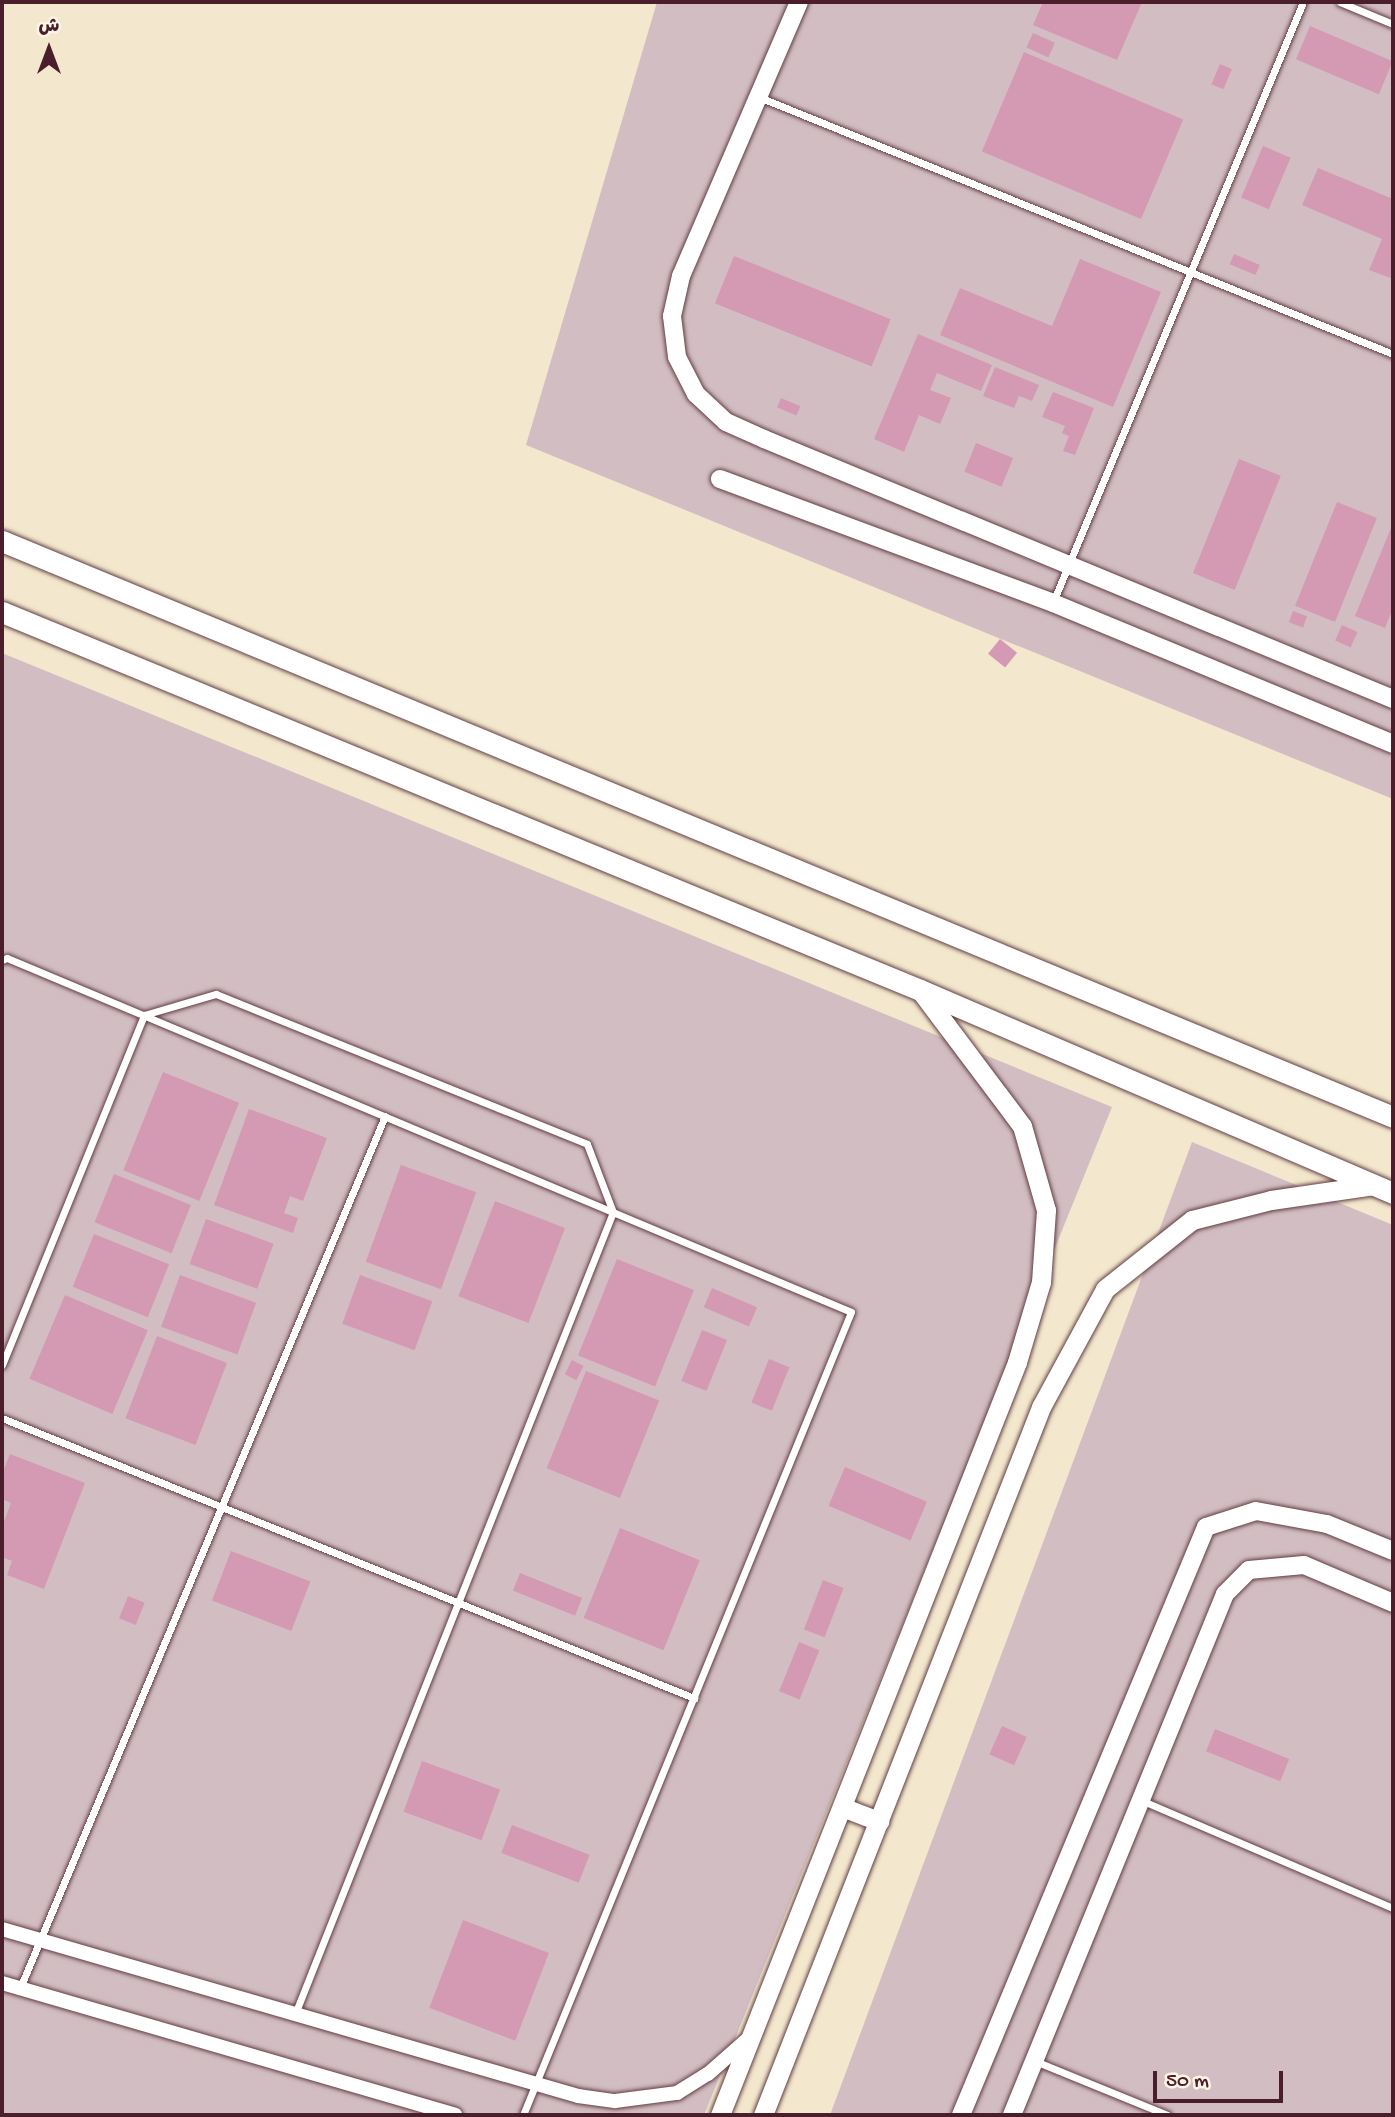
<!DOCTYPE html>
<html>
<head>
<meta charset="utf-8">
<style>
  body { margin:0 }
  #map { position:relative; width:1395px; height:2117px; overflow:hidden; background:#f3e8cd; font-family:"Gochi Hand","Playpen Sans Arabic",sans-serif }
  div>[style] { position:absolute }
  .industrial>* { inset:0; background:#d2bec2 }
  .building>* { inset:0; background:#d499b3; transform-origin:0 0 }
  .roads { filter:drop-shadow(0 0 2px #633d43) drop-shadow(0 0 2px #633d43) }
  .service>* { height:7px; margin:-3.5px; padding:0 3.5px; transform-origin:3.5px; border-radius:3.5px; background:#fff }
  .minor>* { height:14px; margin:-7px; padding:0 7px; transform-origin:7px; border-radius:7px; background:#fff }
  .tertiary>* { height:18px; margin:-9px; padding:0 9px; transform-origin:9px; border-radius:9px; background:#fff }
  .secondary>* { height:19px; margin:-9.5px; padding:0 9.5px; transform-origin:9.5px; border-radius:9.5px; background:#fff }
  .primary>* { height:21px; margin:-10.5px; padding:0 10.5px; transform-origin:10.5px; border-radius:10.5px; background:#fff }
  span { translate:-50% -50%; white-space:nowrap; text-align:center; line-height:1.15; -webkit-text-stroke:5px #fcf5e5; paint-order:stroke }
  .frame { position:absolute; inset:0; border:4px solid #4a1f2b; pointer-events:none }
  .north { position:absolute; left:14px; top:14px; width:70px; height:70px; -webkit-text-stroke:5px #fcf5e5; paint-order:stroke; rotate:0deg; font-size:19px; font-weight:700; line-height:28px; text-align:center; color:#4a1f2b }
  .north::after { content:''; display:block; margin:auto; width:24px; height:32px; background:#4a1f2b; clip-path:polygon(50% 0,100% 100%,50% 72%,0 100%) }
  .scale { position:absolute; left:1153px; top:2071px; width:130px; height:32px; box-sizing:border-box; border:4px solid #4a1f2b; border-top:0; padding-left:9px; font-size:21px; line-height:24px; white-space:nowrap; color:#4a1f2b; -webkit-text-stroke:5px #fcf5e5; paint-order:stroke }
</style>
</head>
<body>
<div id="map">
  <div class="industrial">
    <i style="clip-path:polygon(657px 2px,1393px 2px,1393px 799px,526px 445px)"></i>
    <i style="clip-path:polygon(2px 653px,1112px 1107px,704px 2115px,2px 2115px)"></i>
    <i style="clip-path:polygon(1192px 1142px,1393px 1225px,1393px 2115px,830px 2115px)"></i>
  </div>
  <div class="building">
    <i style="clip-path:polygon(1043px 2px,1142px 2px,1117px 60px,1033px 25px)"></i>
    <i style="left:1310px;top:26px;width:90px;height:36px;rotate:23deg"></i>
    <i style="left:1033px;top:33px;width:24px;height:16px;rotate:24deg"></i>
    <i style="left:1024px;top:52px;width:173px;height:108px;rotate:23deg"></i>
    <i style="left:1220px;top:64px;width:13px;height:22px;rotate:23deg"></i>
    <i style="left:1263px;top:146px;width:30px;height:56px;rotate:23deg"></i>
    <i style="clip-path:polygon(1318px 168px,1393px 199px,1393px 279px,1369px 270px,1382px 239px,1302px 205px)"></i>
    <i style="left:1234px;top:254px;width:28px;height:11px;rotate:23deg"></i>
    <i style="left:734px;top:256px;width:169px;height:51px;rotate:22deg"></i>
    <i style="clip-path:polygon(1080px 259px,1161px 292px,1113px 407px,940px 335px,960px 288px,1052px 326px)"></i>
    <i style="clip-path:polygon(918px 334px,992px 365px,981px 391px,937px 373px,930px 390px,951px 398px,940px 424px,919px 415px,904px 452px,874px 439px)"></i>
    <i style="clip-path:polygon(995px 367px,1039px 385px,1032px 401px,1019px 396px,1014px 408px,983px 396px)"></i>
    <i style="clip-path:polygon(1053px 392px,1094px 408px,1075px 455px,1063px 451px,1069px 436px,1062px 433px,1065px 426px,1042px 417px)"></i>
    <i style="left:781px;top:398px;width:21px;height:10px;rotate:23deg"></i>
    <i style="left:976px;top:443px;width:40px;height:31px;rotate:22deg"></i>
    <i style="left:1239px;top:459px;width:45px;height:123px;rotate:22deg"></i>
    <i style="left:1337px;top:502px;width:43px;height:112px;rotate:22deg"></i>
    <i style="clip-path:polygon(1393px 523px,1393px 608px,1385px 628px,1355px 616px)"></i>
    <i style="left:1293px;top:611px;width:15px;height:12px;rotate:20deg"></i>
    <i style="left:1342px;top:625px;width:17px;height:17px;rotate:24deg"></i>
    <i style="left:1000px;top:639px;width:22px;height:19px;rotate:39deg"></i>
    <i style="left:163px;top:1072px;width:82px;height:106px;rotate:22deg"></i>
    <i style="clip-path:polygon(249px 1109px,327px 1138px,303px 1201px,290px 1196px,284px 1213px,298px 1218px,293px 1233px,214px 1205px)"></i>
    <i style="left:401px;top:1165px;width:80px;height:103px;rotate:20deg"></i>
    <i style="left:114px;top:1174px;width:83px;height:52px;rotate:22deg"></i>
    <i style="left:495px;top:1201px;width:75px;height:102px;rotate:21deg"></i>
    <i style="left:206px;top:1219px;width:72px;height:48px;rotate:20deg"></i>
    <i style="left:94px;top:1234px;width:81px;height:57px;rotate:22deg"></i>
    <i style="left:617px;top:1259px;width:83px;height:104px;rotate:22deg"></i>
    <i style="left:180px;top:1275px;width:81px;height:55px;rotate:20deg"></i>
    <i style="left:360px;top:1275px;width:77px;height:52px;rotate:20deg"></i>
    <i style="left:712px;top:1288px;width:49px;height:21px;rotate:23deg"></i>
    <i style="left:65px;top:1295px;width:90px;height:91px;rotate:23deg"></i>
    <i style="left:702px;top:1330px;width:27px;height:55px;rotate:22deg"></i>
    <i style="left:157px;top:1336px;width:75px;height:88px;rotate:21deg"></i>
    <i style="left:769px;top:1359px;width:22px;height:47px;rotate:22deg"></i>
    <i style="left:572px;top:1360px;width:13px;height:16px;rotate:27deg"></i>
    <i style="left:586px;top:1371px;width:79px;height:105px;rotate:22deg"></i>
    <i style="clip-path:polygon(10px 1454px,85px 1483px,44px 1589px,7px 1575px,12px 1561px,2px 1557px,2px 1527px,11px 1503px,2px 1499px,2px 1474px)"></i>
    <i style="left:845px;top:1467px;width:89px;height:42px;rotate:23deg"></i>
    <i style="left:620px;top:1528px;width:86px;height:97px;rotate:22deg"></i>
    <i style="left:231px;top:1551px;width:85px;height:53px;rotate:21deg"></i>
    <i style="left:520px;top:1573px;width:67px;height:19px;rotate:22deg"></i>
    <i style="left:823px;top:1580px;width:22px;height:53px;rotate:21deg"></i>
    <i style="left:128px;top:1596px;width:18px;height:24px;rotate:22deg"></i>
    <i style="left:799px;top:1642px;width:22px;height:53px;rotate:22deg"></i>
    <i style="left:1002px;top:1726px;width:27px;height:31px;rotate:24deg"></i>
    <i style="left:1215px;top:1729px;width:80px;height:24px;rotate:22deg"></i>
    <i style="left:422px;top:1761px;width:83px;height:54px;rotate:20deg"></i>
    <i style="left:512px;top:1825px;width:83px;height:30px;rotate:21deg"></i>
    <i style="left:463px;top:1920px;width:92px;height:94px;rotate:21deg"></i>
  </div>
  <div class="roads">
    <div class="service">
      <i style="left:1340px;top:2px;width:57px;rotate:22.5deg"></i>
      <i style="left:759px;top:97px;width:684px;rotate:22.07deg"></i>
      <i style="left:1053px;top:602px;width:650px;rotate:-67.38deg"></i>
      <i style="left:2px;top:960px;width:5px;rotate:-22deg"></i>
      <i style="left:7px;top:958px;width:915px;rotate:22.75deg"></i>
      <i style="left:851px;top:1312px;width:867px;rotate:112.22deg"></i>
      <i style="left:2px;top:1365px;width:378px;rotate:-67.9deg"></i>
      <i style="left:144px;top:1015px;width:75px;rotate:-16.3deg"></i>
      <i style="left:216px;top:994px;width:400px;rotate:22deg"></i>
      <i style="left:587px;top:1144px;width:73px;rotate:69.1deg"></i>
      <i style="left:613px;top:1212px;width:863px;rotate:111.63deg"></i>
      <i style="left:2px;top:1418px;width:747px;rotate:22.03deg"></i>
      <i style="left:1143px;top:1801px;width:272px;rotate:23.2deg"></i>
      <i style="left:20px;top:1988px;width:945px;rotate:-67.29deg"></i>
      <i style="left:1035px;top:2061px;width:143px;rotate:22.2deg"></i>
    </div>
    <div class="minor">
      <i style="left:2px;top:1929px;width:600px;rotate:16.17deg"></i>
      <i style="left:578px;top:2096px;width:37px;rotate:8deg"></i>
      <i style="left:615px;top:2101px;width:63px;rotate:-7.4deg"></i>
      <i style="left:677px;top:2093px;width:36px;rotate:-32deg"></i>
      <i style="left:708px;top:2074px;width:56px;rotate:-41.4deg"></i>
      <i style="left:2px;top:1983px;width:472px;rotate:16.2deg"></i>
    </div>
    <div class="tertiary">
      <i style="left:799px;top:2px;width:298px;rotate:113.3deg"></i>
      <i style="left:681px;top:276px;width:41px;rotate:102.7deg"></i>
      <i style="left:672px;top:316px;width:41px;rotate:83deg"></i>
      <i style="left:677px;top:357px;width:42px;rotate:62.8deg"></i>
      <i style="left:696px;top:394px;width:41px;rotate:43deg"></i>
      <i style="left:726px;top:422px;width:42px;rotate:24.1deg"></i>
      <i style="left:764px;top:439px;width:681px;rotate:22.46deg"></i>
      <i style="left:720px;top:479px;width:355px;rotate:20.4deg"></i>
      <i style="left:1053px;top:603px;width:368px;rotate:22.5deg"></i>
      <i style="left:961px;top:2115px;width:637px;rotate:-67.38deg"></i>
      <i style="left:1206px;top:1527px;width:52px;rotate:-17.7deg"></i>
      <i style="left:1256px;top:1511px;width:72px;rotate:10.4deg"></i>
      <i style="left:1327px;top:1524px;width:71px;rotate:22.2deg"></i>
      <i style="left:1012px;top:2115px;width:563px;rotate:-67.76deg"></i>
      <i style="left:1225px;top:1594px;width:34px;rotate:-45deg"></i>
      <i style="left:1249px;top:1570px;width:55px;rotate:-5.2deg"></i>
      <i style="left:1304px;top:1565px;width:97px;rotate:23.1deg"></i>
    </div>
    <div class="secondary">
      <i style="left:842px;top:1807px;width:40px;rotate:21deg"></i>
      <i style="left:720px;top:2115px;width:809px;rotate:-68.47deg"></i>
      <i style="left:1017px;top:1362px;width:84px;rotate:-73.3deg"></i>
      <i style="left:1041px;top:1282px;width:72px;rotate:-86deg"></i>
      <i style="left:1046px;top:1210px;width:87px;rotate:-105.9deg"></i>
      <i style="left:1022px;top:1126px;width:170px;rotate:-126.9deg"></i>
      <i style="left:763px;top:2115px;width:761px;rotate:-68.56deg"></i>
      <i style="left:1041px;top:1407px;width:134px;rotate:-61.5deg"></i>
      <i style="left:1105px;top:1289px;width:111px;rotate:-38.4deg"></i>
      <i style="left:1192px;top:1220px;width:81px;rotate:-14.2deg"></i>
      <i style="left:1271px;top:1200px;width:104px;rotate:-8.3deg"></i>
    </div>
    <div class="primary">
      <i style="left:2px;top:541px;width:1506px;rotate:22.49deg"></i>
      <i style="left:2px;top:612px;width:993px;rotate:22.38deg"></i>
      <i style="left:920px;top:990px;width:515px;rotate:23.23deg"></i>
    </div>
  </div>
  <div class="frame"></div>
  <div class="north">ش</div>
  <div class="scale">50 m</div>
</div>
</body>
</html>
